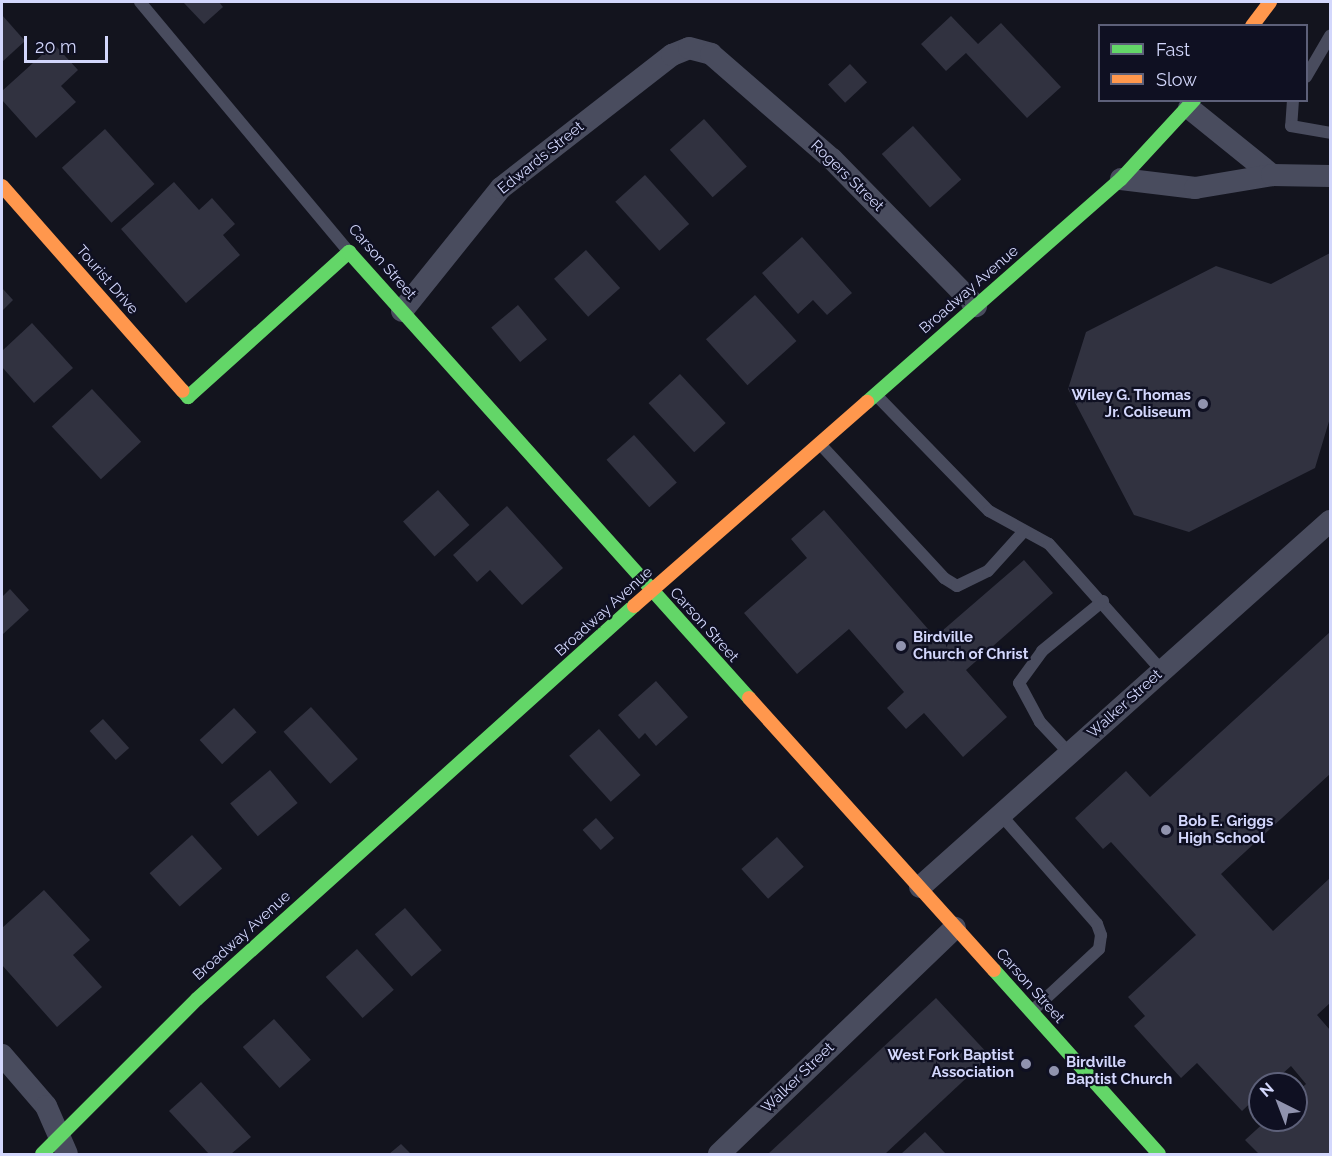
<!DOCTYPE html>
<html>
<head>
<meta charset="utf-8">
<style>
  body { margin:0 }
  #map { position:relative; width:1332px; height:1156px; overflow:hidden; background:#13141e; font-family:Raleway,sans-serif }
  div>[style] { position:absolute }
  .building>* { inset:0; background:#313240; transform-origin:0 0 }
  .lane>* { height:12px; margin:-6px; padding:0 6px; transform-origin:6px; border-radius:6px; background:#494c5e }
  .street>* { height:22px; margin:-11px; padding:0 11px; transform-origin:11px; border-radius:11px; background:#494c5e }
  .fast>* { height:14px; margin:-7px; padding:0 7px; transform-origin:7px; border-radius:7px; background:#63d668 }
  .slow>* { height:14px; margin:-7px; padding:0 7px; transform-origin:7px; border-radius:7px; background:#ff974d }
  .dots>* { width:16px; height:16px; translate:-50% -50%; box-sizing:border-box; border:3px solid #0f1022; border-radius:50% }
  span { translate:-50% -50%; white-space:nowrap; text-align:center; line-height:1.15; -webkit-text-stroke:4.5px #0f1022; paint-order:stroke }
  .street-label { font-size:15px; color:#d3d7fc }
  .poi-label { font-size:15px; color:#d3d7fc; font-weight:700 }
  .right { translate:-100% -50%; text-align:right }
  .left { translate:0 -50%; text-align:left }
  .frame { position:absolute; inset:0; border:3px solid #d3d7fc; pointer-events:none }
  .legend { position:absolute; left:1098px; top:24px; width:210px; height:78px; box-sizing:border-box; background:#0f1022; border:2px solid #5d6079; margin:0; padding:8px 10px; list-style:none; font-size:18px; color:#d3d7fc }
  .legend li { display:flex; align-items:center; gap:12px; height:30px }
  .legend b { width:30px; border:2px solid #5d6079 }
  .north { position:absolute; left:1248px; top:1072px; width:60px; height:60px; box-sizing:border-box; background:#0f1022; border:2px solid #5d6079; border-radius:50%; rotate:318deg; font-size:16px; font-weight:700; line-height:24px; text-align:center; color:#d3d7fc }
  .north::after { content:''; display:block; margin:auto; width:21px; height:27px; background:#9093ae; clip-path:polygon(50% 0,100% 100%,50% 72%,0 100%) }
  .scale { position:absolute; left:24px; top:36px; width:84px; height:27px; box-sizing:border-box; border:3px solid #d3d7fc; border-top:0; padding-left:8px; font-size:18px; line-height:21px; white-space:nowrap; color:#d3d7fc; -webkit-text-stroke:4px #0f1022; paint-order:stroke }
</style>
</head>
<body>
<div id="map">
  <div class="building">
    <i style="clip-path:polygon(183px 2px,219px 2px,223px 7px,204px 24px)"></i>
    <i style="clip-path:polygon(2px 15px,25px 41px,2px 62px)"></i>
    <i style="clip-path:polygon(951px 16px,978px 44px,1001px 23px,1061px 87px,1027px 118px,966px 53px,946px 71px,921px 44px)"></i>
    <i style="clip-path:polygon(54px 44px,78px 70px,61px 86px,76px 102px,36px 138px,2px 100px,2px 91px)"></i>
    <i style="left:850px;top:64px;width:25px;height:30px;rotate:47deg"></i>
    <i style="left:704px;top:119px;width:64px;height:46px;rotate:48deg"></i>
    <i style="left:913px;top:126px;width:72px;height:42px;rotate:48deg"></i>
    <i style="left:105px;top:129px;width:74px;height:58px;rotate:48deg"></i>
    <i style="left:645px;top:175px;width:66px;height:40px;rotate:48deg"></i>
    <i style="clip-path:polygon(174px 182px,199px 210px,212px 198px,235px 224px,223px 235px,240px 255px,186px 303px,121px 229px)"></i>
    <i style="clip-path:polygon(802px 237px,852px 293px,827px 315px,813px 300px,798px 314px,762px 273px)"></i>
    <i style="left:586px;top:250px;width:51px;height:43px;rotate:48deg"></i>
    <i style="clip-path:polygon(1330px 253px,1330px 418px,1315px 468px,1189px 532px,1134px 515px,1068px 389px,1086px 332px,1216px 266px,1271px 284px)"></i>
    <i style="clip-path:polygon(2px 288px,13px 300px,2px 311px)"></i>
    <i style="left:755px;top:295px;width:62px;height:66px;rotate:48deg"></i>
    <i style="left:518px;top:305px;width:45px;height:35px;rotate:50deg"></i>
    <i style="clip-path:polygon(32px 323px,73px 368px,34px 403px,2px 367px,2px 351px)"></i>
    <i style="left:680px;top:374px;width:67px;height:43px;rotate:47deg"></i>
    <i style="left:92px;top:389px;width:72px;height:55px;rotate:47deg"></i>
    <i style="left:634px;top:435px;width:64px;height:37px;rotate:48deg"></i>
    <i style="left:438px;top:490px;width:47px;height:47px;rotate:48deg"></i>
    <i style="clip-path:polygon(507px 506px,563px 568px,522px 605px,490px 570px,477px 582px,453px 555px)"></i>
    <i style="clip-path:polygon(824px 510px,935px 637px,1024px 560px,1053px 593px,966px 670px,1007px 717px,963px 757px,924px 713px,906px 729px,887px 708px,904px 692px,849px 629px,797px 674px,744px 613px,807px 558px,791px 539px)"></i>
    <i style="clip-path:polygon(10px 589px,29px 610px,2px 635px,2px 597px)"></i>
    <i style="clip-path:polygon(1330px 632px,1330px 774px,1221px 874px,1273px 931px,1330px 878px,1330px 1003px,1317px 1015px,1330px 1030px,1330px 1154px,1259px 1154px,1245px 1140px,1267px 1120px,1296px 1120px,1296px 1093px,1306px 1084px,1291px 1066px,1271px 1084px,1260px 1084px,1260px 1094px,1242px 1111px,1197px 1063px,1181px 1078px,1134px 1026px,1145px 1016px,1128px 997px,1196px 935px,1111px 842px,1103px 849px,1075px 818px,1126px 771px,1150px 797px)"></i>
    <i style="clip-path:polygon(656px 681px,688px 717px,656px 746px,645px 733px,639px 739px,618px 715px)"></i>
    <i style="left:311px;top:707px;width:70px;height:37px;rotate:48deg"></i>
    <i style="left:234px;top:708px;width:33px;height:47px;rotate:47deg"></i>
    <i style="left:103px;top:719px;width:39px;height:18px;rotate:48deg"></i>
    <i style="left:599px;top:729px;width:62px;height:40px;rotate:48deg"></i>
    <i style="left:270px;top:770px;width:43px;height:52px;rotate:50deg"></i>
    <i style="left:596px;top:818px;width:27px;height:18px;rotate:48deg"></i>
    <i style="left:192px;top:835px;width:45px;height:57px;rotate:48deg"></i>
    <i style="left:777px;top:837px;width:40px;height:48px;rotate:48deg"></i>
    <i style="clip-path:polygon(44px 890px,90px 940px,73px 955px,102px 987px,57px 1027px,2px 965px,2px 928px)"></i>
    <i style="left:405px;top:908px;width:56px;height:40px;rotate:49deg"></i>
    <i style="left:357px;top:949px;width:55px;height:42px;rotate:48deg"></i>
    <i style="clip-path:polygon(936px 998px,990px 1056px,885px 1154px,768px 1154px)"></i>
    <i style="left:274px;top:1019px;width:55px;height:42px;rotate:48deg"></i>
    <i style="clip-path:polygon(201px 1082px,251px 1137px,231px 1154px,209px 1154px,169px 1111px)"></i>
    <i style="clip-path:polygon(925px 1132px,946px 1154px,901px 1154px)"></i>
    <i style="clip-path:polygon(401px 1144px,411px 1154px,389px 1154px)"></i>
  </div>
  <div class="lane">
    <i style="left:140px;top:2px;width:324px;rotate:50.1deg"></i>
    <i style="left:1306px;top:77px;width:48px;rotate:-59.7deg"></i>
    <i style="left:1293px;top:100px;width:26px;rotate:94deg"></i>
    <i style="left:1291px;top:126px;width:40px;rotate:10deg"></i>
    <i style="left:876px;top:395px;width:162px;rotate:45.8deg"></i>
    <i style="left:989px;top:511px;width:68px;rotate:28.8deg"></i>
    <i style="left:1049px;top:544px;width:170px;rotate:48.3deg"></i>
    <i style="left:820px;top:444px;width:183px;rotate:47.2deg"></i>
    <i style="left:944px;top:578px;width:15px;rotate:32deg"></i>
    <i style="left:957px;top:586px;width:34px;rotate:-26deg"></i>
    <i style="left:988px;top:571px;width:54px;rotate:-48deg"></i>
    <i style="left:1070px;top:754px;width:44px;rotate:-133.2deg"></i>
    <i style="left:1040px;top:722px;width:44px;rotate:-118.3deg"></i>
    <i style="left:1019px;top:683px;width:39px;rotate:-54deg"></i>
    <i style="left:1042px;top:651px;width:79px;rotate:-39.3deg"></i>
    <i style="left:1001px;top:815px;width:145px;rotate:48.6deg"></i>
    <i style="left:1097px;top:924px;width:12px;rotate:70deg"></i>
    <i style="left:1101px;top:935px;width:14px;rotate:98deg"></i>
    <i style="left:1099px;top:949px;width:91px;rotate:137.2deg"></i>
  </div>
  <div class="street">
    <i style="left:1189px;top:108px;width:107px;rotate:38.9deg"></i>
    <i style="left:1121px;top:179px;width:75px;rotate:6.9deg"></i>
    <i style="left:1195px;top:188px;width:78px;rotate:-9.6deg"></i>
    <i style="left:1272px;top:175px;width:58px;rotate:1deg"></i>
    <i style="left:402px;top:311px;width:158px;rotate:-51.2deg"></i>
    <i style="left:501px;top:188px;width:217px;rotate:-37.9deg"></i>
    <i style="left:672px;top:55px;width:18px;rotate:-22deg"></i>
    <i style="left:689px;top:48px;width:23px;rotate:15deg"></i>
    <i style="left:711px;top:54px;width:160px;rotate:41deg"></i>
    <i style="left:832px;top:159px;width:206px;rotate:45.6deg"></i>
    <i style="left:920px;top:887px;width:550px;rotate:-41.75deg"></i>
    <i style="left:2px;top:1055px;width:67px;rotate:49.2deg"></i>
    <i style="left:46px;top:1106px;width:52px;rotate:66.4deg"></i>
    <i style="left:719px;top:1154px;width:327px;rotate:-43.8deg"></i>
  </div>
  <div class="fast">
    <i style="left:183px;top:391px;width:8px;rotate:50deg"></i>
    <i style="left:188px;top:397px;width:217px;rotate:-42deg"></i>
    <i style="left:349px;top:252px;width:599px;rotate:48.11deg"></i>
    <i style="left:867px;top:402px;width:338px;rotate:-41.3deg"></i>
    <i style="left:1121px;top:179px;width:108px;rotate:-47.3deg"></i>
    <i style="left:994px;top:970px;width:247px;rotate:48.1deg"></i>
    <i style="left:42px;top:1154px;width:219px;rotate:-45deg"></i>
    <i style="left:197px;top:999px;width:588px;rotate:-41.97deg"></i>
  </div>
  <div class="slow">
    <i style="left:1252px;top:26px;width:30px;rotate:-53deg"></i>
    <i style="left:2px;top:186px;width:273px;rotate:48.6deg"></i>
    <i style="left:634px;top:606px;width:310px;rotate:-41.2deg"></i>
    <i style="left:749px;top:698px;width:366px;rotate:48deg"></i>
  </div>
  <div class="dots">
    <i style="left:1203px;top:404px;background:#9093ae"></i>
    <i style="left:901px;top:646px;background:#9093ae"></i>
    <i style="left:1166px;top:830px;background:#9093ae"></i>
    <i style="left:1026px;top:1064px;background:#9093ae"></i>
    <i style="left:1054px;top:1071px;background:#9093ae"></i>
  </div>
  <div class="street-label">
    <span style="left:541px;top:158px;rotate:-39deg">Edwards Street</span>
    <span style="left:847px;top:176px;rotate:44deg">Rogers Street</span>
    <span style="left:382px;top:262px;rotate:49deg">Carson Street</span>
    <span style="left:107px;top:280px;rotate:49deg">Tourist Drive</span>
    <span style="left:969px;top:290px;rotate:-41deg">Broadway Avenue</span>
    <span style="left:604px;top:612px;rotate:-42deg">Broadway Avenue</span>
    <span style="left:704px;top:625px;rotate:48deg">Carson Street</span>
    <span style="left:1125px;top:704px;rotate:-42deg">Walker Street</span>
    <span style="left:242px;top:936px;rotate:-42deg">Broadway Avenue</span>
    <span style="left:1030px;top:986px;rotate:48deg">Carson Street</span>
    <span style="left:798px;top:1078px;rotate:-44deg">Walker Street</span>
  </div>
  <div class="poi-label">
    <span class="right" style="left:1191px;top:404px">Wiley G. Thomas<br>Jr. Coliseum</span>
    <span class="left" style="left:913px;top:646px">Birdville<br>Church of Christ</span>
    <span class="left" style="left:1178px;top:830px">Bob E. Griggs<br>High School</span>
    <span class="right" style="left:1014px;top:1064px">West Fork Baptist<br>Association</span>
    <span class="left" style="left:1066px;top:1071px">Birdville<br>Baptist Church</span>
  </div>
  <div class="frame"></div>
  <ul class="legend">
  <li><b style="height:8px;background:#63d668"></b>Fast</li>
  <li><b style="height:8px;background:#ff974d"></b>Slow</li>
  </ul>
  <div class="north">N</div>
  <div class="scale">20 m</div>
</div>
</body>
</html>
